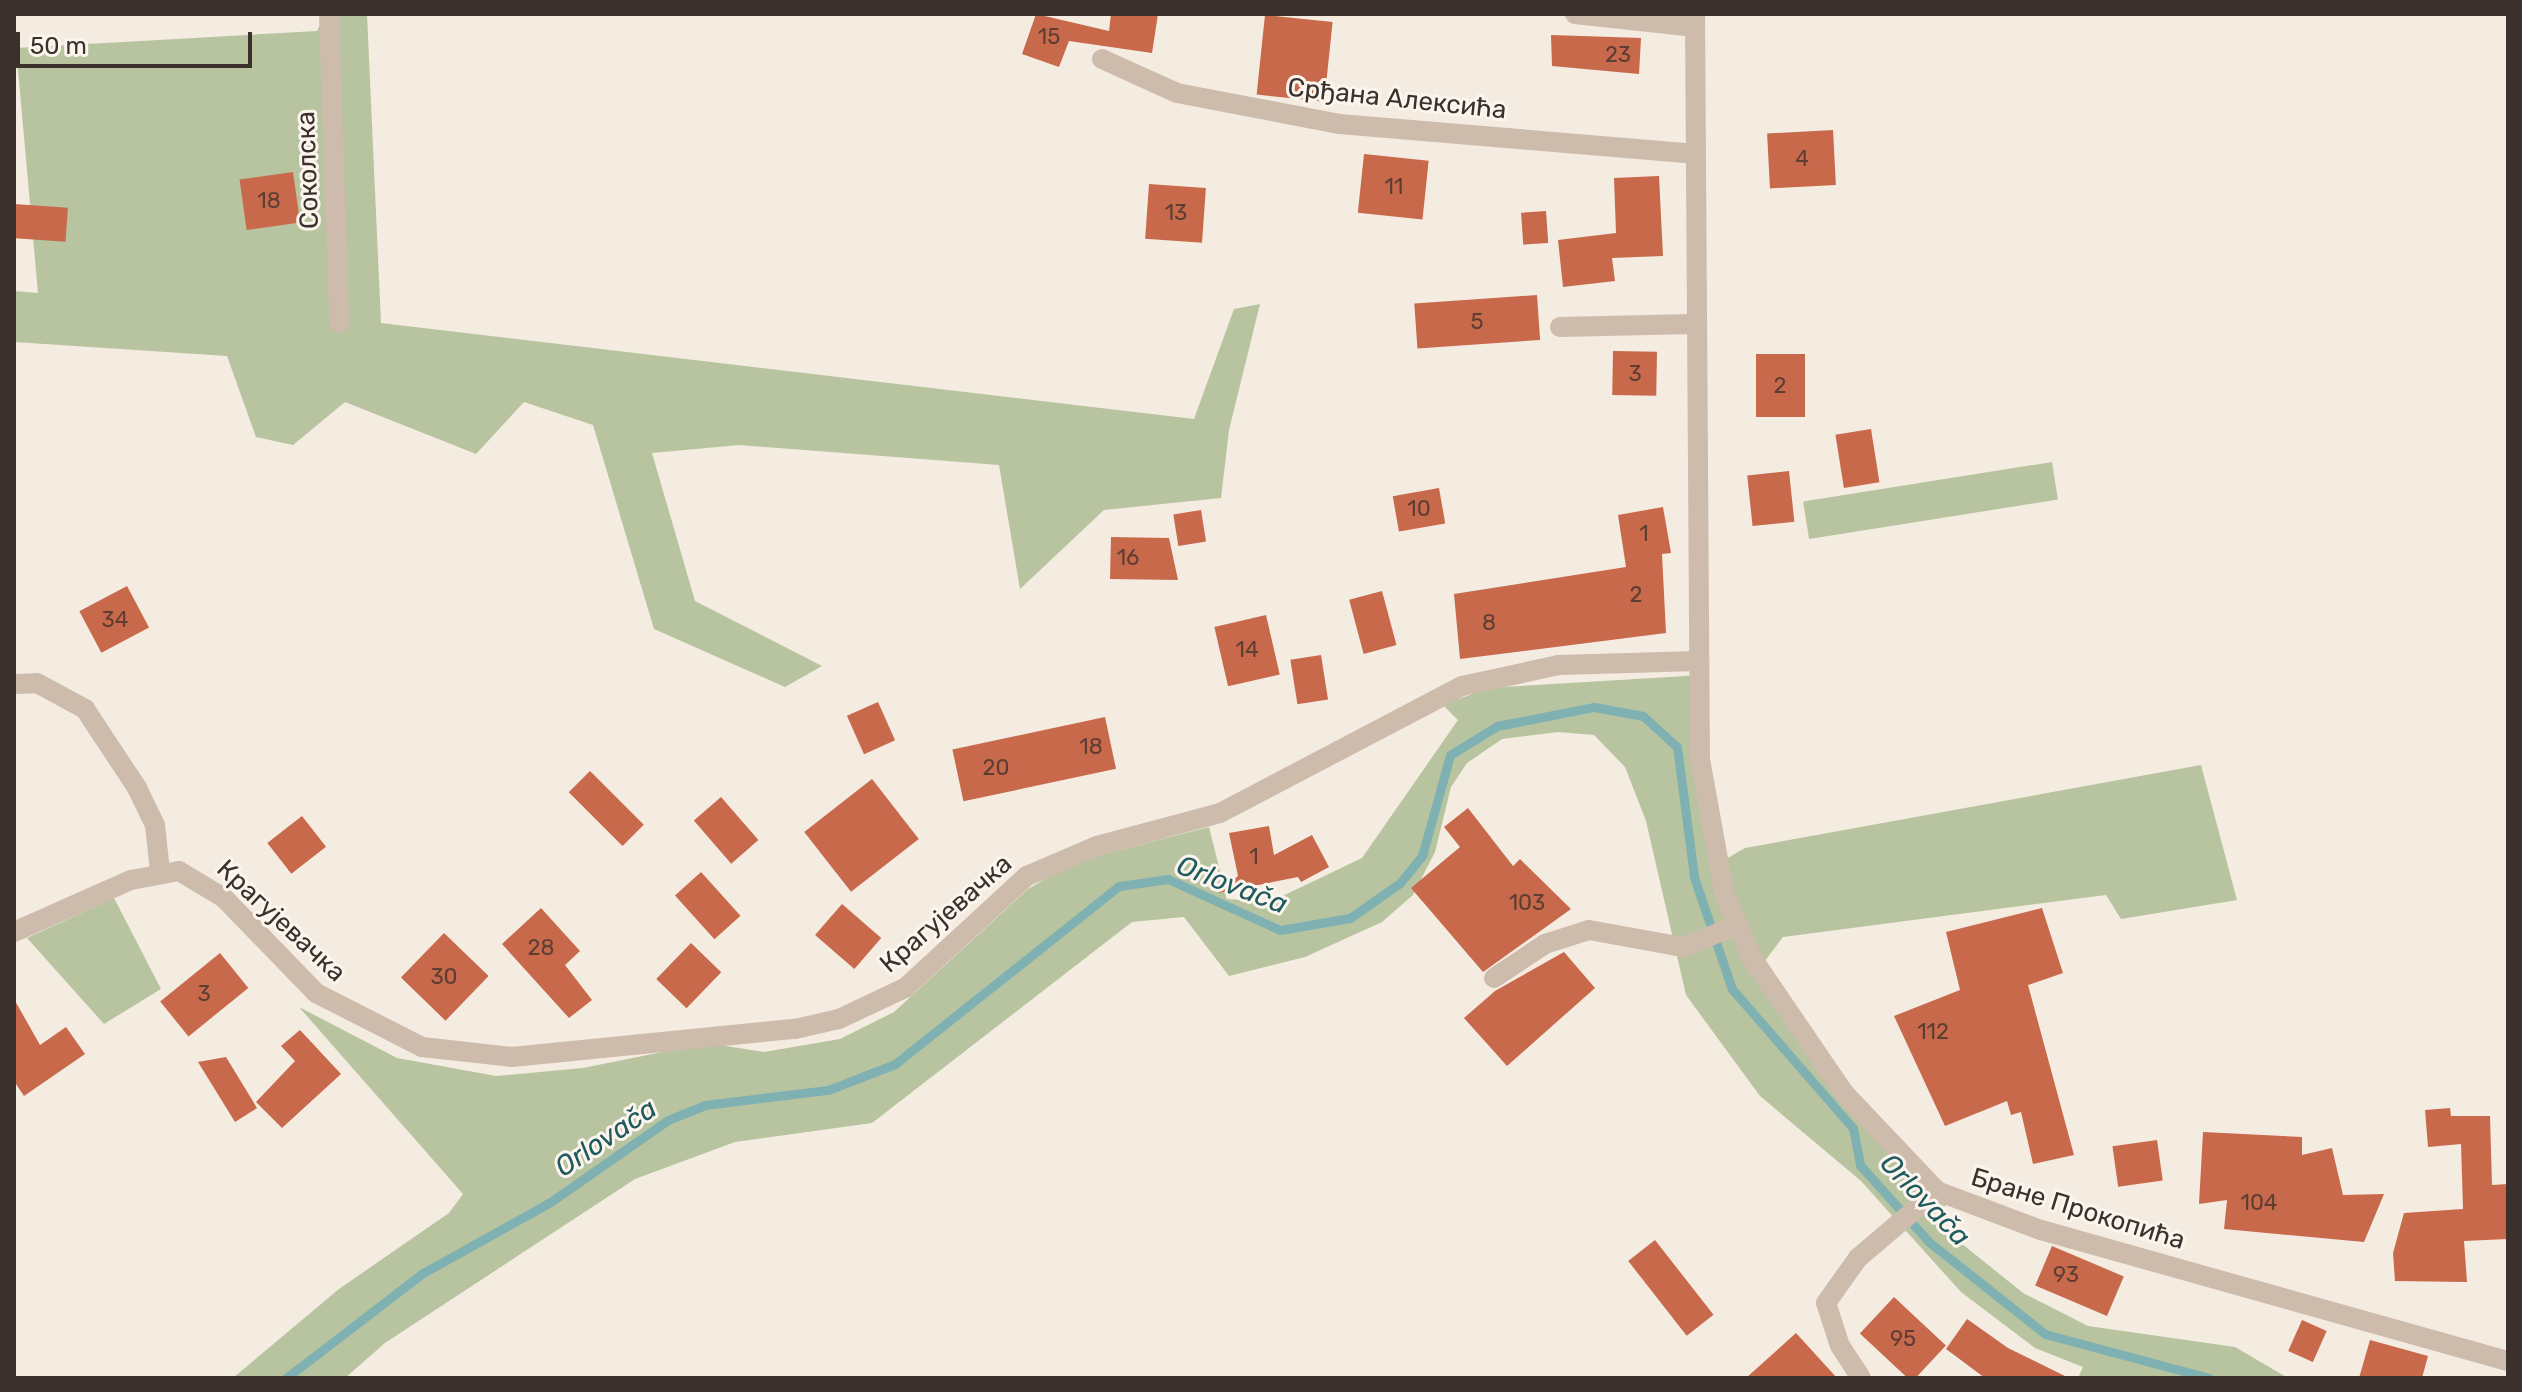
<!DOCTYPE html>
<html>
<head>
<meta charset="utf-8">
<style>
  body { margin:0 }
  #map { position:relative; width:2522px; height:1392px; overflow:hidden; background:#f4ebe1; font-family:Rubik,sans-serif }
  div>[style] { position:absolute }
  .green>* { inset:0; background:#b8c4a0; transform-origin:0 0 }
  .stream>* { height:9px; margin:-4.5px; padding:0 4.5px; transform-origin:4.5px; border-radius:4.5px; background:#7fb0b2 }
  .building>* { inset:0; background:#c8694b; transform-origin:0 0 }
  .minor>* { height:20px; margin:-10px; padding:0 10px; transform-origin:10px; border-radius:10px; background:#cdbbac }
  .tertiary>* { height:20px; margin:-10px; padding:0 10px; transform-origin:10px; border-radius:10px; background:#cdbbac }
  span { translate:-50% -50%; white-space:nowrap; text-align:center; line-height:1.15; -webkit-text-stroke:6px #fbf5ee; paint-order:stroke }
  .number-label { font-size:22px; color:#5e3e33 }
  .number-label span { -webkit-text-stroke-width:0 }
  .street-label { font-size:26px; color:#3b302b }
  .water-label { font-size:28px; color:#1f5a5e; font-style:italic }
  .frame { position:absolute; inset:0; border:16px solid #3b302b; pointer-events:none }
  .scale { position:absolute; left:16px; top:32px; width:236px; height:36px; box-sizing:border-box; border:4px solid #3b302b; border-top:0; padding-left:10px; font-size:24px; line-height:28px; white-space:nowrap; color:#3b302b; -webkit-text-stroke:6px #fbf5ee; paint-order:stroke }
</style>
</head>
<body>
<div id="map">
  <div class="green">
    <i style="clip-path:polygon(325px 14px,367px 14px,381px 323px,1194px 419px,1234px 309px,1260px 304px,1229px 430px,1221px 498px,1104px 510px,1020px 589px,999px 465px,739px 445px,652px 453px,695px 601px,822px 666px,785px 687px,654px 629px,593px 425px,524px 402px,476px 454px,345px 402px,293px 445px,256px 437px,227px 356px,14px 342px,14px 291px,38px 293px,16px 48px,317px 31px)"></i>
    <i style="left:2052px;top:462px;width:38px;height:252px;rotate:81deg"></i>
    <i style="clip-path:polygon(1702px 675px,1719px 863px,1745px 848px,2201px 765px,2237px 900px,2121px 919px,2106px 895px,1783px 937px,1758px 970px,1793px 1029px,1955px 1198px,1930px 1218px,2023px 1293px,2088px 1326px,2235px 1347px,2288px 1378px,2078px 1378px,2083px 1367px,2035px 1348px,1961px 1292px,1861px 1181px,1760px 1096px,1686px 995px,1646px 821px,1625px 767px,1594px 735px,1558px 732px,1502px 739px,1467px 763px,1451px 787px,1435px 852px,1413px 895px,1382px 922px,1305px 957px,1229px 976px,1184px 917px,1132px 922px,872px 1123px,735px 1142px,635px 1179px,385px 1343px,345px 1378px,233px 1378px,339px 1289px,449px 1213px,463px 1194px,299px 1007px,397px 1058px,496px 1076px,583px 1068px,707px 1043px,764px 1052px,840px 1039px,894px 1012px,1028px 889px,1074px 862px,1209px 827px,1227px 899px,1270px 902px,1362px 858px,1458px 720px,1443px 705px,1488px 688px)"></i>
    <i style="clip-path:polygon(114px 898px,161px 989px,104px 1024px,27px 938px)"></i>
  </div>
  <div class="stream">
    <i style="left:286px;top:1378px;width:173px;rotate:-37.5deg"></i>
    <i style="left:423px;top:1273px;width:144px;rotate:-29.1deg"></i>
    <i style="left:549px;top:1203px;width:145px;rotate:-34.9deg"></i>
    <i style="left:668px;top:1120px;width:40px;rotate:-22deg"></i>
    <i style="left:705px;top:1105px;width:124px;rotate:-7deg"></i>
    <i style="left:828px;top:1090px;width:72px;rotate:-21.2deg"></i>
    <i style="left:895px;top:1064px;width:286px;rotate:-38.5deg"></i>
    <i style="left:1119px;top:886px;width:49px;rotate:-8.1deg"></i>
    <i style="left:1168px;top:879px;width:123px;rotate:24.5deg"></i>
    <i style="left:1280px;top:930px;width:71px;rotate:-9.7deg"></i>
    <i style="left:1350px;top:918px;width:61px;rotate:-35deg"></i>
    <i style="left:1400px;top:883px;width:35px;rotate:-51deg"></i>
    <i style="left:1422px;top:856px;width:105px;rotate:-74.5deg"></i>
    <i style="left:1450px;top:755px;width:55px;rotate:-31.7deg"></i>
    <i style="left:1497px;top:726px;width:99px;rotate:-11.1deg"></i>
    <i style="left:1594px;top:707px;width:50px;rotate:10.4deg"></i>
    <i style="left:1643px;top:716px;width:46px;rotate:42.4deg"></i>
    <i style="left:1677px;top:747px;width:131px;rotate:82.5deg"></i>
    <i style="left:1694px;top:877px;width:118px;rotate:71.3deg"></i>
    <i style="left:1732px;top:989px;width:184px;rotate:49deg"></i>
    <i style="left:1853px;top:1128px;width:38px;rotate:79deg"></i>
    <i style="left:1860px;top:1165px;width:103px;rotate:48.1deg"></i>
    <i style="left:1929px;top:1242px;width:148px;rotate:38.4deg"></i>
    <i style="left:2045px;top:1334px;width:170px;rotate:15deg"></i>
  </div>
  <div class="building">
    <i style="clip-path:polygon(1036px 14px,1109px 31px,1111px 14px,1158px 14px,1152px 53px,1069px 41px,1059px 67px,1022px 54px)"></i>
    <i style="left:1265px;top:15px;width:68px;height:80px;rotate:6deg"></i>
    <i style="clip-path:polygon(1551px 35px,1641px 38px,1639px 74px,1552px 66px)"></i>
    <i style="left:1833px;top:130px;width:55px;height:66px;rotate:87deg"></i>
    <i style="left:1364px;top:154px;width:65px;height:59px;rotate:6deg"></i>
    <i style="left:293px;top:172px;width:51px;height:54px;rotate:82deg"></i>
    <i style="clip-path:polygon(1659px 176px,1663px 256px,1612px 258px,1615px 281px,1563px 287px,1558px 240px,1616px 233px,1614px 178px)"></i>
    <i style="left:1149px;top:184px;width:57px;height:55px;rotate:4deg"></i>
    <i style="left:14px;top:204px;width:54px;height:34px;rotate:4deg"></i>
    <i style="left:1546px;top:211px;width:32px;height:25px;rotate:86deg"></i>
    <i style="left:1537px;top:295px;width:45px;height:123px;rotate:86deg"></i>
    <i style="left:1613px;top:351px;width:44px;height:44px;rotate:1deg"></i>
    <i style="left:1756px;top:354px;width:49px;height:63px"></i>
    <i style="left:1871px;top:429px;width:54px;height:36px;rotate:81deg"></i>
    <i style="left:1789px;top:471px;width:51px;height:42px;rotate:84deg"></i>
    <i style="left:1439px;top:488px;width:36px;height:47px;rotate:80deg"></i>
    <i style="clip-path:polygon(1663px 507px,1671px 553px,1662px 554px,1666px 633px,1460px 659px,1454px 594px,1626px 567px,1618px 515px)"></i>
    <i style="left:1201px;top:510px;width:32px;height:28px;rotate:81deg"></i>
    <i style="clip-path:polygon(1111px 537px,1169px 538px,1178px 580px,1110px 579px)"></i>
    <i style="left:127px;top:586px;width:47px;height:54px;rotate:62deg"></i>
    <i style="left:1382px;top:591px;width:56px;height:34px;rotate:75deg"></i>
    <i style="left:1266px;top:615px;width:61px;height:53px;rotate:77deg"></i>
    <i style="left:1321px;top:655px;width:45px;height:31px;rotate:81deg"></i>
    <i style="left:878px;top:702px;width:42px;height:34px;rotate:66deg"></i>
    <i style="left:1105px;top:717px;width:53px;height:156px;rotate:78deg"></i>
    <i style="left:590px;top:771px;width:76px;height:30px;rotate:45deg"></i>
    <i style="left:872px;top:779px;width:76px;height:86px;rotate:52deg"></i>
    <i style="left:721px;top:797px;width:57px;height:36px;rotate:49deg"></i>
    <i style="clip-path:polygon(1468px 808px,1513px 866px,1520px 859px,1571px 909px,1483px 972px,1411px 888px,1460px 847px,1444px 827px)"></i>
    <i style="left:302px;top:816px;width:39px;height:44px;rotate:52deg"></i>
    <i style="clip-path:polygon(1269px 826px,1274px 855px,1312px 835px,1329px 867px,1301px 882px,1298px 877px,1218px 893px,1238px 876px,1229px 833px)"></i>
    <i style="left:701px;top:872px;width:59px;height:35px;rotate:48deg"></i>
    <i style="left:842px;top:904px;width:52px;height:41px;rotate:41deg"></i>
    <i style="clip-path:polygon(541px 908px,580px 951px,565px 965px,592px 1000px,569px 1018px,502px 944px)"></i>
    <i style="clip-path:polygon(2042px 908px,2063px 973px,2028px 985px,2074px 1155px,2033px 1164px,2021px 1112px,2011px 1115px,2007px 1101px,1945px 1126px,1894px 1016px,1960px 990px,1946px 932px)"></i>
    <i style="left:444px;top:933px;width:62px;height:62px;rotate:44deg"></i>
    <i style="left:691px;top:943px;width:42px;height:50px;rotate:44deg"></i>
    <i style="clip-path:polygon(1564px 952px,1595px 988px,1507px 1066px,1464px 1018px,1495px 991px)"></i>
    <i style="left:220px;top:953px;width:45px;height:77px;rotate:51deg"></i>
    <i style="clip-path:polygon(14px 999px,40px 1045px,66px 1027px,85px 1054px,24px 1096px,14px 1081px)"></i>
    <i style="clip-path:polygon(300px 1030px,341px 1074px,282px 1128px,256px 1102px,295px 1061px,281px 1046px)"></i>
    <i style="clip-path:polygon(226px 1057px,257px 1108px,235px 1122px,198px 1062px)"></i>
    <i style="clip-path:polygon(2450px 1108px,2451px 1116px,2490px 1116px,2492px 1185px,2508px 1184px,2508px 1239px,2464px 1241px,2467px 1282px,2395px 1281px,2393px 1253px,2404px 1213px,2463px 1209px,2461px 1144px,2428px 1147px,2425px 1110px)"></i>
    <i style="clip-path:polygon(2203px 1132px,2302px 1137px,2302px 1155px,2332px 1148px,2343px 1195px,2384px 1194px,2364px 1242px,2224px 1229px,2227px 1200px,2199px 1204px)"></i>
    <i style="left:2157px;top:1140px;width:41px;height:45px;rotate:82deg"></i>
    <i style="left:1655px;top:1240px;width:95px;height:34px;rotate:52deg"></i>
    <i style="left:2052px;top:1246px;width:78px;height:43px;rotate:23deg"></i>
    <i style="left:1894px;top:1297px;width:71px;height:50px;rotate:43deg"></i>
    <i style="clip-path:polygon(1967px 1319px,2008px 1348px,2069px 1378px,1985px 1378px,1946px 1349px)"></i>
    <i style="left:2302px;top:1320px;width:27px;height:34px;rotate:24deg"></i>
    <i style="clip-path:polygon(1796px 1333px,1837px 1378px,1746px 1378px)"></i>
    <i style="clip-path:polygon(2370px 1340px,2428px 1356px,2422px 1378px,2359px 1378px)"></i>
  </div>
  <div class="minor">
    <i style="left:329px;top:14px;width:309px;rotate:88.1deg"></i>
    <i style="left:1575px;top:14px;width:121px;rotate:6.2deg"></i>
    <i style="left:1102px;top:59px;width:82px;rotate:24.4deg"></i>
    <i style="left:1177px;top:93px;width:166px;rotate:10.8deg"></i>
    <i style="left:1340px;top:124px;width:355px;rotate:4.8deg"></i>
    <i style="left:1560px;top:327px;width:133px;rotate:-1.3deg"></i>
    <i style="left:14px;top:684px;width:23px;rotate:-2deg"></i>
    <i style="left:37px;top:683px;width:55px;rotate:28.4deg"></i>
    <i style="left:85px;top:709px;width:95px;rotate:56.6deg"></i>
    <i style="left:137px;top:788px;width:41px;rotate:64.1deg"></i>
    <i style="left:155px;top:825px;width:46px;rotate:83.8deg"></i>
    <i style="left:14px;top:932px;width:128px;rotate:-24deg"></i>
    <i style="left:131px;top:880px;width:49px;rotate:-10.6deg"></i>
    <i style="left:179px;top:871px;width:52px;rotate:31deg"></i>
    <i style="left:224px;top:898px;width:132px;rotate:45.9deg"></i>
    <i style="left:316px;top:993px;width:119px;rotate:27deg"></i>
    <i style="left:422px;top:1047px;width:91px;rotate:6.3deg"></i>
    <i style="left:512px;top:1057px;width:284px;rotate:-5.7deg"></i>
    <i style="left:795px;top:1029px;width:45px;rotate:-12.8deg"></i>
    <i style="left:839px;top:1019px;width:73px;rotate:-25.2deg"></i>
    <i style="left:905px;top:988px;width:166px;rotate:-42.6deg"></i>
    <i style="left:1027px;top:876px;width:76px;rotate:-23.2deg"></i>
    <i style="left:1097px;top:846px;width:127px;rotate:-15deg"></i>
    <i style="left:1220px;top:813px;width:273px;rotate:-27.7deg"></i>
    <i style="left:1462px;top:686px;width:99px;rotate:-12.2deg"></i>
    <i style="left:1559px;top:665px;width:139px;rotate:-1.6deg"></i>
    <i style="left:1494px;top:978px;width:61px;rotate:-33.7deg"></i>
    <i style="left:1545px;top:944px;width:46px;rotate:-17.7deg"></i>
    <i style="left:1589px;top:930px;width:96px;rotate:10.3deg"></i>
    <i style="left:1683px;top:947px;width:59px;rotate:-21.8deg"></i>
    <i style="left:1861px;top:1378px;width:38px;rotate:-123deg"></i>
    <i style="left:1840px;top:1346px;width:45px;rotate:-108deg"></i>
    <i style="left:1826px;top:1303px;width:55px;rotate:-54.6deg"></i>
    <i style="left:1858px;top:1258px;width:104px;rotate:-40.3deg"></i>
  </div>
  <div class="tertiary">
    <i style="left:1695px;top:14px;width:745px;rotate:89.62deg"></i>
    <i style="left:1700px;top:759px;width:135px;rotate:79.8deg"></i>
    <i style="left:1724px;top:892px;width:72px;rotate:67deg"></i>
    <i style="left:1752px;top:958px;width:163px;rotate:55.7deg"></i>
    <i style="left:1844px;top:1093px;width:135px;rotate:46.5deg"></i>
    <i style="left:1937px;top:1191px;width:111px;rotate:20.6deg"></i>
    <i style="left:2041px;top:1230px;width:485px;rotate:15.7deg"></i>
  </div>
  <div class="number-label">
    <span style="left:1049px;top:37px">15</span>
    <span style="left:1618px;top:55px">23</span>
    <span style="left:1802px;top:159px">4</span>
    <span style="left:1394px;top:187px">11</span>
    <span style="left:269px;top:201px">18</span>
    <span style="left:1176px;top:213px">13</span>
    <span style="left:1477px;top:322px">5</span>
    <span style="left:1635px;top:374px">3</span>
    <span style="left:1780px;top:386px">2</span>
    <span style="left:1419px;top:509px">10</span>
    <span style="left:1644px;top:534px">1</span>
    <span style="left:1128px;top:558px">16</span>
    <span style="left:1636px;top:595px">2</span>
    <span style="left:115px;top:620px">34</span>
    <span style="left:1489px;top:623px">8</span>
    <span style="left:1247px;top:650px">14</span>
    <span style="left:1091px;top:747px">18</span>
    <span style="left:996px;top:768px">20</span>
    <span style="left:1254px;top:857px">1</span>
    <span style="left:1527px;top:903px">103</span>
    <span style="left:541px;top:948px">28</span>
    <span style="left:444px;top:977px">30</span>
    <span style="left:204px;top:994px">3</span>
    <span style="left:1933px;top:1032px">112</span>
    <span style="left:2259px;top:1203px">104</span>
    <span style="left:2066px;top:1275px">93</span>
    <span style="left:1903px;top:1339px">95</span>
  </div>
  <div class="street-label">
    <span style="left:1397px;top:99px;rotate:6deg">Срђана Алексића</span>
    <span style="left:308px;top:170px;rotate:-92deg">Соколска</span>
    <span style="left:946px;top:914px;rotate:-41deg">Крагујевачка</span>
    <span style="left:281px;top:921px;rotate:43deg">Крагујевачка</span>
    <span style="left:2078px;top:1209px;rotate:17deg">Бране Прокопића</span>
  </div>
  <div class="water-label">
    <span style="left:1232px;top:885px;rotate:21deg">Orlovača</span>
    <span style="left:606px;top:1138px;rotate:-34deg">Orlovača</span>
    <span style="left:1925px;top:1200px;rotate:46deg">Orlovača</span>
  </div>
  <div class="frame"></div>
  <div class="scale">50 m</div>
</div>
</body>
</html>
